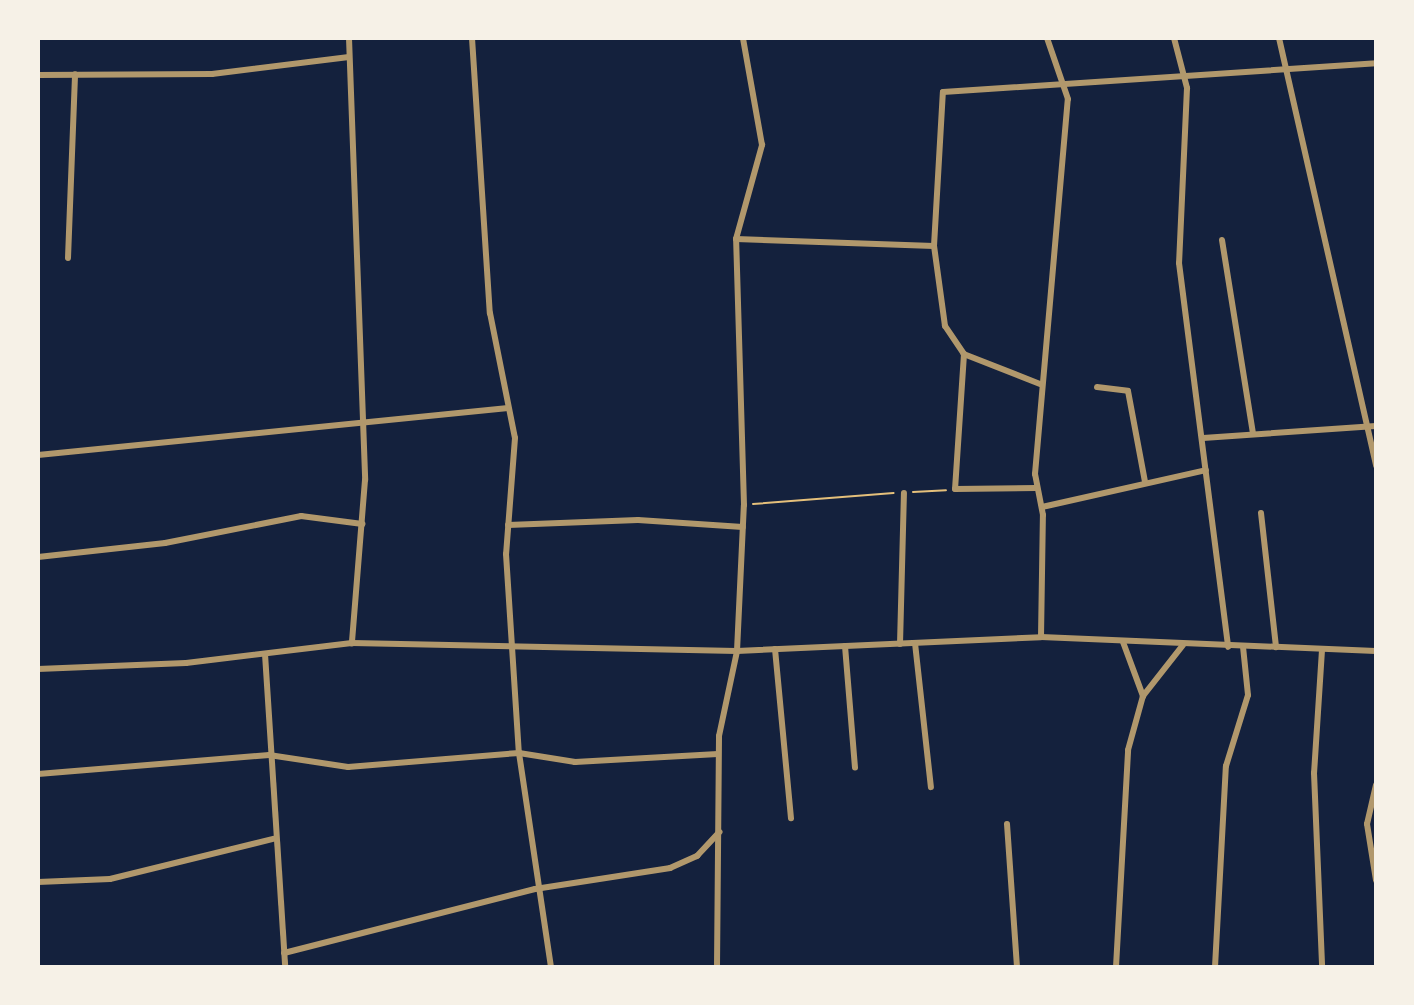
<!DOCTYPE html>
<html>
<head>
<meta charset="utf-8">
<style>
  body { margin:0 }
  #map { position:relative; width:1414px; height:1005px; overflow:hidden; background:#14213d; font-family:"Times New Roman",serif }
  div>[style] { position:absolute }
  .path>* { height:2px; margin:-1px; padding:0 1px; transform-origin:1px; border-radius:1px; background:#e5c07b }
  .minor>* { height:6px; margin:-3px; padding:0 3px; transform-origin:3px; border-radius:3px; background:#b1986c }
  span { translate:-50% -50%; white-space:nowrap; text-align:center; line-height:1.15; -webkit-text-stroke:7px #f6f1e7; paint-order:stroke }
  .frame { position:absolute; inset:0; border:40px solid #f6f1e7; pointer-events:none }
</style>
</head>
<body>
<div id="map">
  <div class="path">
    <i style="left:913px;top:492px;width:33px;rotate:-3deg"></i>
    <i style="left:753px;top:504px;width:141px;rotate:-4.5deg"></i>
  </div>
  <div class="minor">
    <i style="left:349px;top:38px;width:442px;rotate:87.9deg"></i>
    <i style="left:365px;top:480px;width:164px;rotate:94.6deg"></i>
    <i style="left:472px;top:38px;width:276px;rotate:86.3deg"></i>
    <i style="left:490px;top:313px;width:127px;rotate:78.7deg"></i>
    <i style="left:515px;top:438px;width:116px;rotate:94.4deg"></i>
    <i style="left:506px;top:554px;width:199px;rotate:86.3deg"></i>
    <i style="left:519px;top:753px;width:216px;rotate:81.5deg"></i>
    <i style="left:1174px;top:38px;width:52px;rotate:75.4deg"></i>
    <i style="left:1187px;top:88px;width:175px;rotate:92.6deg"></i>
    <i style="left:1179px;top:263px;width:387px;rotate:82.7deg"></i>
    <i style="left:1279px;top:38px;width:439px;rotate:77.2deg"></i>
    <i style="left:38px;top:75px;width:174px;rotate:-0.3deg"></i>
    <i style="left:212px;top:74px;width:138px;rotate:-7.1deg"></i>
    <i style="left:736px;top:239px;width:198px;rotate:2deg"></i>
    <i style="left:1222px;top:240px;width:196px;rotate:80.9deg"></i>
    <i style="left:68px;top:258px;width:184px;rotate:-87.8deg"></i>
    <i style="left:964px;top:354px;width:135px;rotate:93.8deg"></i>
    <i style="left:955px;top:489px;width:81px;rotate:-0.7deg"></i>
    <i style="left:1040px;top:384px;width:82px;rotate:-158.5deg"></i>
    <i style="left:964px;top:354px;width:34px;rotate:-124deg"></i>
    <i style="left:945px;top:326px;width:81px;rotate:-97.8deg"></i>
    <i style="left:934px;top:246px;width:154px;rotate:-86.7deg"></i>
    <i style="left:943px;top:92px;width:434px;rotate:-3.8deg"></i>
    <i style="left:1097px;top:387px;width:31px;rotate:7deg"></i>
    <i style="left:1128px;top:391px;width:93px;rotate:79.4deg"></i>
    <i style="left:1203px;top:438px;width:173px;rotate:-4deg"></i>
    <i style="left:38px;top:455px;width:470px;rotate:-5.7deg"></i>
    <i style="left:1042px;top:507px;width:168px;rotate:-12.7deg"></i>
    <i style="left:1261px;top:513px;width:135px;rotate:83.6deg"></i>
    <i style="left:508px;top:525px;width:130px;rotate:-2.2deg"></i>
    <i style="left:638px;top:520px;width:105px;rotate:3.8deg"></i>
    <i style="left:38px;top:557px;width:128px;rotate:-6.3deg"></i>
    <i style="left:165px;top:543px;width:139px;rotate:-11.2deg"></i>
    <i style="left:301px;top:516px;width:62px;rotate:7.5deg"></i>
    <i style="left:1041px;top:637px;width:122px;rotate:-89.1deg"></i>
    <i style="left:1043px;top:515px;width:42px;rotate:-101deg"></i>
    <i style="left:1035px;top:474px;width:376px;rotate:-85deg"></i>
    <i style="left:1068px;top:99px;width:65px;rotate:-109deg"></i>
    <i style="left:1123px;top:642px;width:58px;rotate:69.7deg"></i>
    <i style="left:915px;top:643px;width:145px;rotate:83.7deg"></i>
    <i style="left:900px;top:644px;width:151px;rotate:-88.5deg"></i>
    <i style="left:845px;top:646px;width:122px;rotate:85.3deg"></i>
    <i style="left:775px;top:649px;width:170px;rotate:84.6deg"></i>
    <i style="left:1322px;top:650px;width:123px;rotate:93.7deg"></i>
    <i style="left:1314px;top:773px;width:194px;rotate:87.6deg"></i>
    <i style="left:265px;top:654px;width:314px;rotate:86.3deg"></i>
    <i style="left:38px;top:669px;width:148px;rotate:-2.3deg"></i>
    <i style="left:186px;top:663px;width:167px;rotate:-6.9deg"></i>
    <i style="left:352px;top:643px;width:385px;rotate:1.2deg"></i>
    <i style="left:737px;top:651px;width:304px;rotate:-2.6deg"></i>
    <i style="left:1041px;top:637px;width:335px;rotate:2.4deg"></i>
    <i style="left:38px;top:774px;width:232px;rotate:-4.7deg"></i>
    <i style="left:269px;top:755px;width:80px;rotate:8.6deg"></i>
    <i style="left:348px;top:767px;width:172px;rotate:-4.7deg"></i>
    <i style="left:519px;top:753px;width:57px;rotate:9.1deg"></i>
    <i style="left:575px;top:762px;width:143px;rotate:-3.2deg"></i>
    <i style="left:1376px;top:785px;width:40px;rotate:103deg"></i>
    <i style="left:1367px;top:824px;width:57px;rotate:80.9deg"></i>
    <i style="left:1007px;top:824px;width:143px;rotate:86deg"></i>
    <i style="left:38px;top:882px;width:72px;rotate:-2.4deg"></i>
    <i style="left:110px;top:879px;width:168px;rotate:-13.8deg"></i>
    <i style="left:284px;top:953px;width:259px;rotate:-14.3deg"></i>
    <i style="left:535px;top:889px;width:137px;rotate:-8.8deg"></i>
    <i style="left:670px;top:868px;width:30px;rotate:-24deg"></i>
    <i style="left:697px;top:856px;width:33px;rotate:-47deg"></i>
    <i style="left:717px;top:967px;width:231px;rotate:-89.5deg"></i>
    <i style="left:719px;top:736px;width:87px;rotate:-78deg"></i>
    <i style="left:737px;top:651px;width:146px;rotate:-87.3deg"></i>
    <i style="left:744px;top:505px;width:266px;rotate:-91.7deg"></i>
    <i style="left:736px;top:239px;width:98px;rotate:-74.5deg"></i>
    <i style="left:762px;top:145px;width:109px;rotate:-100.1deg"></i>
    <i style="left:1116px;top:967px;width:217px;rotate:-86.8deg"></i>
    <i style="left:1128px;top:750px;width:56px;rotate:-74.5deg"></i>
    <i style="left:1143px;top:696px;width:65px;rotate:-51.9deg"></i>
    <i style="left:1215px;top:967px;width:201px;rotate:-86.9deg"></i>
    <i style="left:1226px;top:766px;width:74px;rotate:-72.8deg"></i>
    <i style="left:1248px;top:695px;width:48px;rotate:-95.9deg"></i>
  </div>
  <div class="frame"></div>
</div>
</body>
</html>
